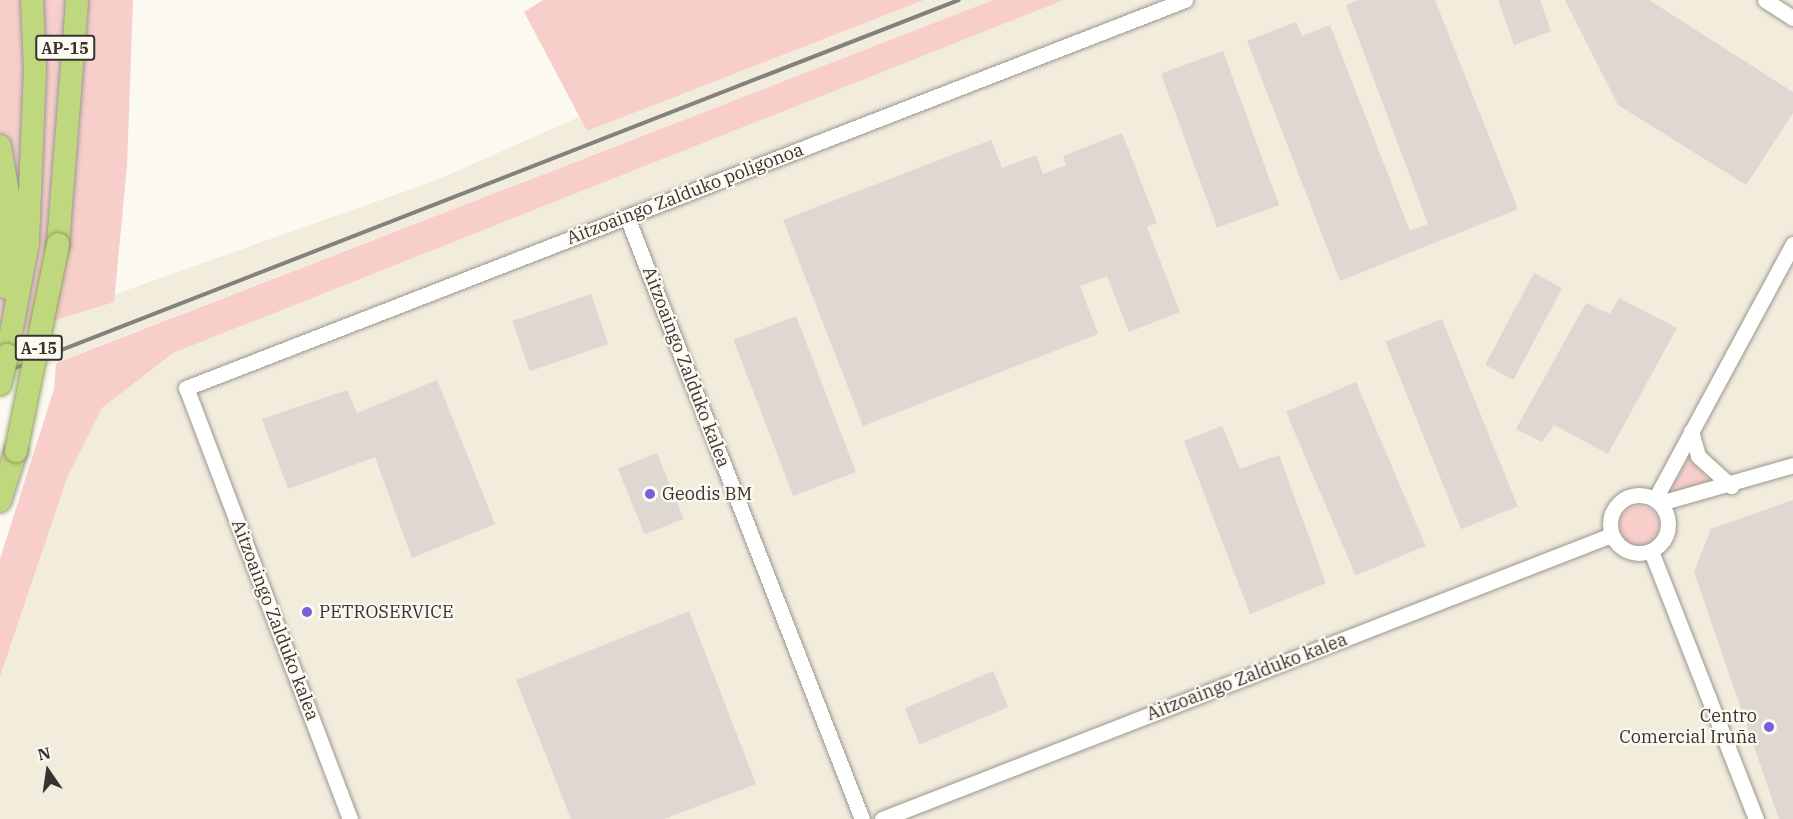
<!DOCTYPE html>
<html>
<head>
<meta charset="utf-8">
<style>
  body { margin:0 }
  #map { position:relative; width:1793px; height:819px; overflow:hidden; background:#fcf9f1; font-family:"IBM Plex Serif",serif }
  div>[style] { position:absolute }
  .built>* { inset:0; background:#f2ecdd }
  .green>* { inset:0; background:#f7ceca }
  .round { border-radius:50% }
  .building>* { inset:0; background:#ded7d2; transform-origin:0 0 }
  .roads { filter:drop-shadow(0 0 2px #9a9790) drop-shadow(0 0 2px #9a9790) }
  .minor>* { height:15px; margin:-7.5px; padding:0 7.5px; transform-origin:7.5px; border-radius:7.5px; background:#fff }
  .minor>.ring { margin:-7.5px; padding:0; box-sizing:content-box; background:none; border:15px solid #fff; border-radius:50% }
  .highway>* { height:22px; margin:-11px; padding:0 11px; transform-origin:11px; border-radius:11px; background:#c0d87d }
  .rail>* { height:4px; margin:-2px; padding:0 2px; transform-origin:2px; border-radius:2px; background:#83817c }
  .bridges { filter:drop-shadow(0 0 2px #8f9f62) drop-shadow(0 0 2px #8f9f62) }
  .highway-bridge>* { height:22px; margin:-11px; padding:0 11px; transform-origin:11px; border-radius:11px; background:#c0d87d }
  .dots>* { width:16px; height:16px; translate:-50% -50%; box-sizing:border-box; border:3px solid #fcf9f1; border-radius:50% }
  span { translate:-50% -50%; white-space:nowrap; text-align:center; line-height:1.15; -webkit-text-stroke:4.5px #fcf9f1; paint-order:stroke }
  .shield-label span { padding:2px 4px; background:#fcf9f1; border:2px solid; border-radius:4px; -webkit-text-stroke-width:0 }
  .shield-label { font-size:16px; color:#353431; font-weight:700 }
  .street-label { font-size:18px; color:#353431 }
  .poi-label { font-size:18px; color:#353431 }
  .left { translate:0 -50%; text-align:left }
  .right { translate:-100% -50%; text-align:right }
  .north { position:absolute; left:18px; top:741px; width:60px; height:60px; -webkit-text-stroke:4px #fcf9f1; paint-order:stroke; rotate:347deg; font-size:16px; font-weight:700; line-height:24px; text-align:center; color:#353431 }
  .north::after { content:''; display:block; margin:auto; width:21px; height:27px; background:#353431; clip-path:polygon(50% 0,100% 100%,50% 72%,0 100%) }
</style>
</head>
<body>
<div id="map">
  <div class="built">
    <i style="clip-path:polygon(924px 0,993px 0,0 384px,0 335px,434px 181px,579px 117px,588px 130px)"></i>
    <i style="clip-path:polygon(1064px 0,1793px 0,1793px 819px,0 819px,0 677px,67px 478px,102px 408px,173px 352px)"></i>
  </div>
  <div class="green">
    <i style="clip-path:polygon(0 0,133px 0,127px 166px,114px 302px,0 337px)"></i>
    <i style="clip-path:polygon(543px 0,924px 0,587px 131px,524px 12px)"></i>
    <i style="clip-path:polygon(993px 0,1064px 0,173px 353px,102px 408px,67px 478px,0 677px,0 559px,54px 389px,56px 363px)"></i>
    <i style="clip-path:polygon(1689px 457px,1710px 482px,1674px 493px,1673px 485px)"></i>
    <i class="round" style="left:1619px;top:506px;width:40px;height:40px"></i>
  </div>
  <div class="building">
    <i style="clip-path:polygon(1358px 0,1435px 0,1518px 209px,1340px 281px,1247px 41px,1296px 22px,1302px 36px,1330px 25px,1410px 231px,1428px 224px,1346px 5px)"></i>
    <i style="clip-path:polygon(1498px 0,1540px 0,1551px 31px,1514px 45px)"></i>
    <i style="clip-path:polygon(1565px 0,1649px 0,1793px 92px,1793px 113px,1746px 185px,1618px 105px)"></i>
    <i style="left:1223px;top:51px;width:164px;height:66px;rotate:70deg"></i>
    <i style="clip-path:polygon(1122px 133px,1157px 223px,1147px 227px,1180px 312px,1129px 332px,1107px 276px,1080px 286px,1098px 334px,863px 426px,783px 220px,991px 140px,1002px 168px,1036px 155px,1043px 174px,1066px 165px,1063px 156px)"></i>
    <i style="left:1534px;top:273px;width:32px;height:104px;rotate:28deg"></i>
    <i style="left:591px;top:294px;width:53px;height:83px;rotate:71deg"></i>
    <i style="clip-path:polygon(1619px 298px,1677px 328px,1608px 454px,1554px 425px,1542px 442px,1516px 429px,1586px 303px,1610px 314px)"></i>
    <i style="left:796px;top:316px;width:167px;height:67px;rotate:69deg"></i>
    <i style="left:1442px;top:319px;width:202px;height:61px;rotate:68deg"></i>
    <i style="clip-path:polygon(437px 380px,495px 524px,412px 558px,375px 457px,288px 489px,262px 419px,347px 390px,357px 413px)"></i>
    <i style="left:1356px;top:382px;width:178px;height:76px;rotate:67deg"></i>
    <i style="clip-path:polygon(1222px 426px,1240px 469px,1279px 455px,1326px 583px,1250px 614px,1184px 441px)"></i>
    <i style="left:657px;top:453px;width:71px;height:42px;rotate:68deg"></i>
    <i style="clip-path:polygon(1793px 500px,1793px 819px,1779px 819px,1694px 572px,1711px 529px)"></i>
    <i style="clip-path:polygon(689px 611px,756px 784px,664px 819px,571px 819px,516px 680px)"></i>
    <i style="left:993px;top:671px;width:39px;height:96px;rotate:67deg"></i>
  </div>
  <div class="roads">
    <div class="minor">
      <i style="left:1765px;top:0;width:33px;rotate:33deg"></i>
      <i style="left:627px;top:217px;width:646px;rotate:68.68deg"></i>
      <i style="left:1691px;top:431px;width:26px;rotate:74deg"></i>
      <i style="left:1698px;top:456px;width:45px;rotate:42.3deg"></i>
      <i class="ring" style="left:1610px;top:495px;width:43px;height:43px"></i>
      <i style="left:1655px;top:499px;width:290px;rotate:-61.6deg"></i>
      <i style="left:1660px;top:503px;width:138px;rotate:-15.9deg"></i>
      <i style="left:1651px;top:551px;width:288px;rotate:68.6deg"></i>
      <i style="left:350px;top:819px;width:461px;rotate:-110.8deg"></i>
      <i style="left:186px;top:388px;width:1072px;rotate:-21.23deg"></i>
      <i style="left:882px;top:819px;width:782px;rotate:-21.28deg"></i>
    </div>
    <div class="highway">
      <i style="left:0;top:146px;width:60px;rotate:80.4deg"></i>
      <i style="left:10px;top:205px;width:83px;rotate:92.1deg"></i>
      <i style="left:58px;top:244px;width:245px;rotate:-85.5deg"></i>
      <i style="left:7px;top:355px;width:115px;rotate:-79.5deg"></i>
      <i style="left:28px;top:242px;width:171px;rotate:-87.7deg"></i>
      <i style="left:35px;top:71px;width:71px;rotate:-92.4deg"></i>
      <i style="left:0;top:501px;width:52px;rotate:-72.3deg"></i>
    </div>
  </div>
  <div class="rail">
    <i style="left:0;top:374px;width:1029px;rotate:-21.31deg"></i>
  </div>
  <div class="bridges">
    <div class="highway-bridge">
      <i style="left:0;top:384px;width:30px;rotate:-76deg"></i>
      <i style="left:16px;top:451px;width:211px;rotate:-78.5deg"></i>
    </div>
  </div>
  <div class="dots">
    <i style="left:650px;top:494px;background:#765fd9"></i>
    <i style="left:307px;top:612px;background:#765fd9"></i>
    <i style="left:1769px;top:727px;background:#765fd9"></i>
  </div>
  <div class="shield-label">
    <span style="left:65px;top:48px">AP-15</span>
    <span style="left:39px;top:348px">A-15</span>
  </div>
  <div class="street-label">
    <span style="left:685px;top:194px;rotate:-21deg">Aitzoaingo Zalduko poligonoa</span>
    <span style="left:686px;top:367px;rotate:69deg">Aitzoaingo Zalduko kalea</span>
    <span style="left:275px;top:620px;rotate:69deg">Aitzoaingo Zalduko kalea</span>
    <span style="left:1247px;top:677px;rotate:-21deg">Aitzoaingo Zalduko kalea</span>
  </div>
  <div class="poi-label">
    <span class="left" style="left:662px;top:494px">Geodis BM</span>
    <span class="left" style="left:319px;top:612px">PETROSERVICE</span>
    <span class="right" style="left:1757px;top:727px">Centro<br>Comercial Iruña</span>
  </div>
  <div class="north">N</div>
</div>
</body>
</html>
